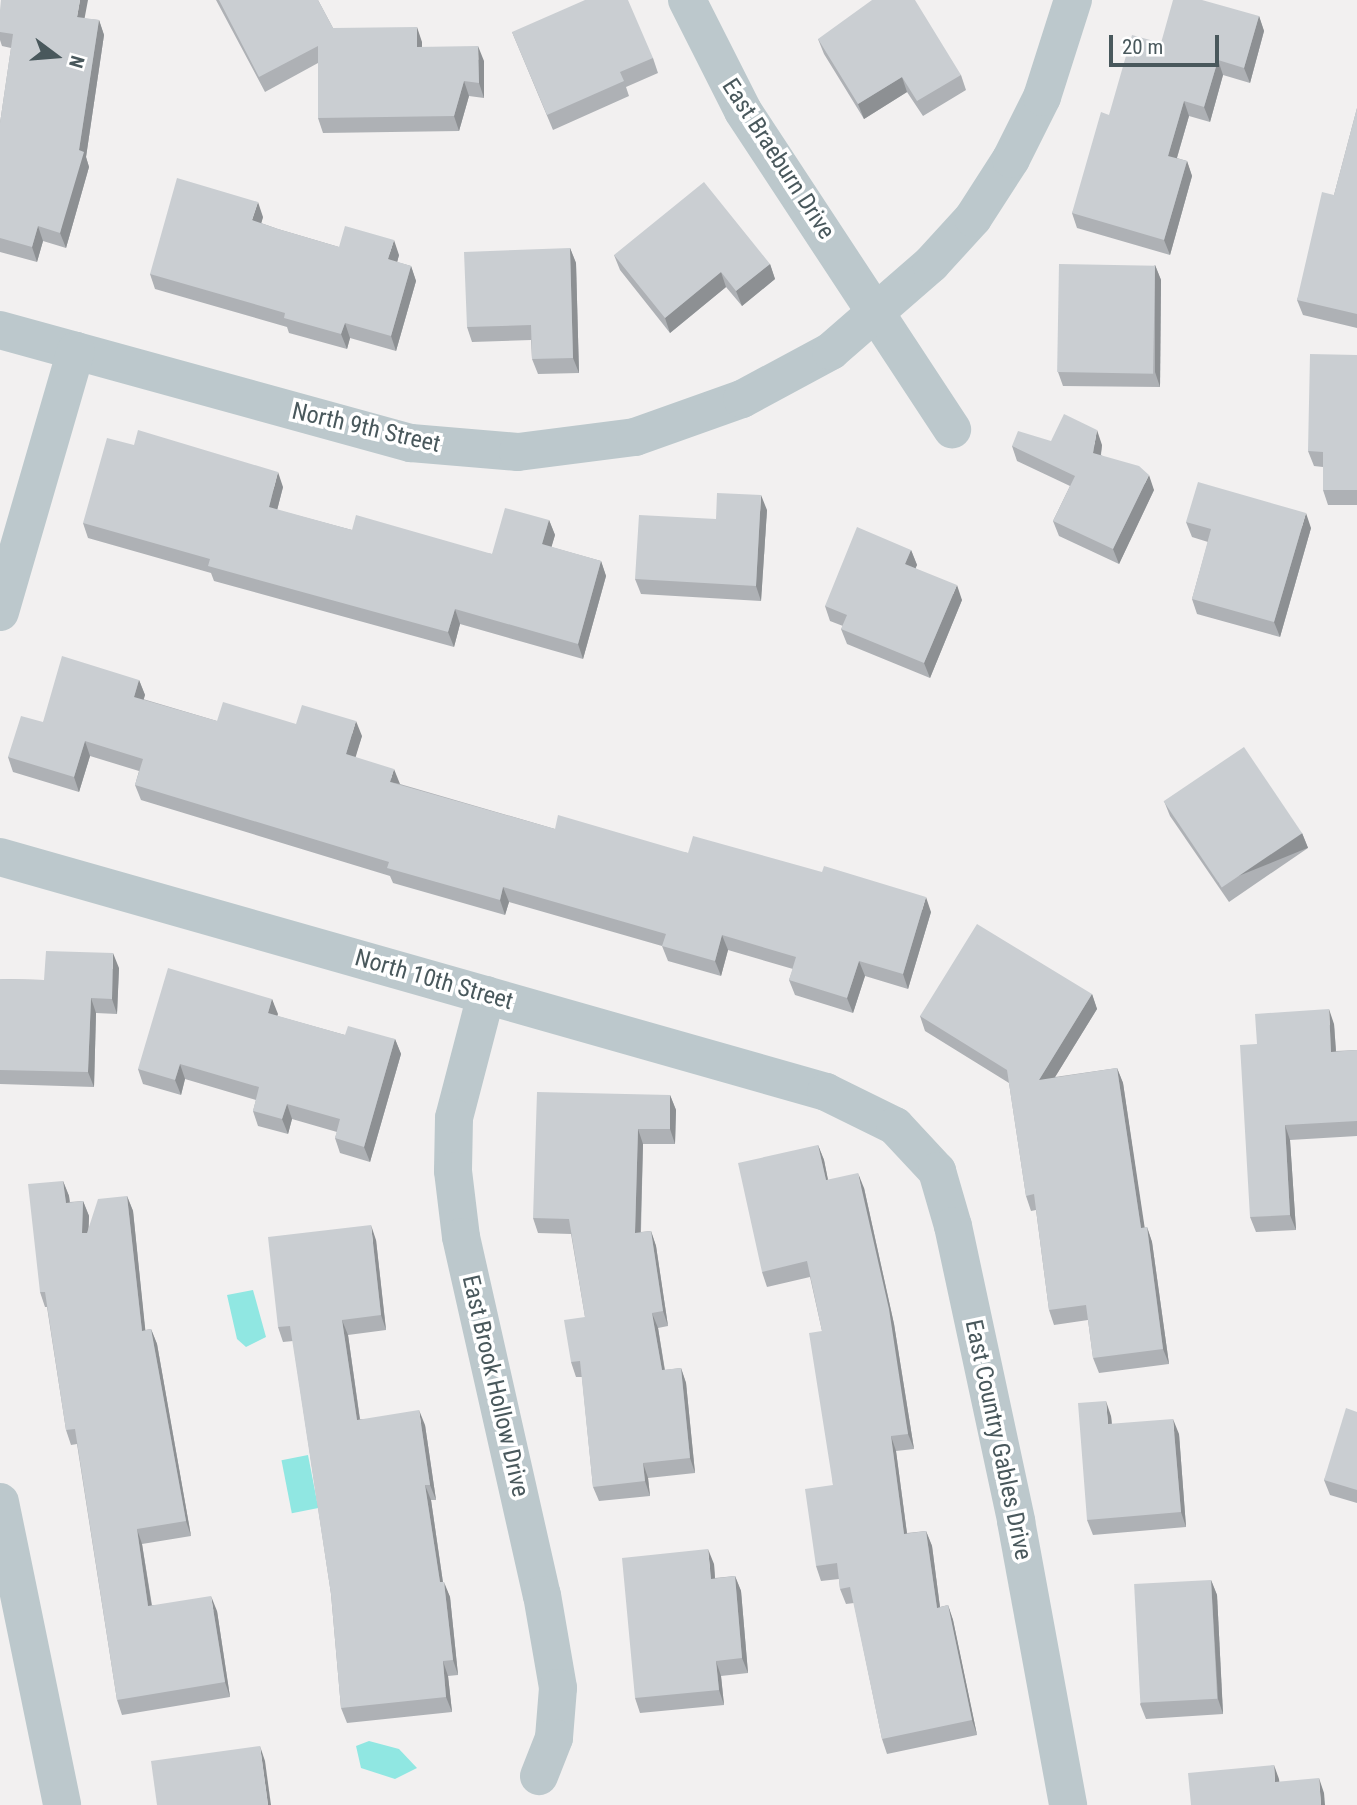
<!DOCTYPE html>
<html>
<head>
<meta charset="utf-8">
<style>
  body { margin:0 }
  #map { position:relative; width:1357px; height:1805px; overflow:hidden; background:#f2f0f0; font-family:"Roboto Condensed",sans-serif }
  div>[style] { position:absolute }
  .water>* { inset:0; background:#90e7e2; transform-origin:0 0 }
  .street>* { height:38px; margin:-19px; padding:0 19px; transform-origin:19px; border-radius:19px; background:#bcc8cc }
  .wall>* { inset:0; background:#aeb1b5 }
  .shaded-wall>* { inset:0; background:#8d9093; transform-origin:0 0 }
  .building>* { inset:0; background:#caced2; transform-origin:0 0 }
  span { translate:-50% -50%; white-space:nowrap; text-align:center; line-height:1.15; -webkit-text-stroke:7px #fff; paint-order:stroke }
  .street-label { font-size:24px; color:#49585c }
  .north { position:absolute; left:21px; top:21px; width:70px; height:70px; -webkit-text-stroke:5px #fff; paint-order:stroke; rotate:106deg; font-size:19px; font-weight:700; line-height:28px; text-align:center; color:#49585c }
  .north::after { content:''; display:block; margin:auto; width:24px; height:32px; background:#49585c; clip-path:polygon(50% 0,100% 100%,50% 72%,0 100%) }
  .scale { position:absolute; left:1109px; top:35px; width:110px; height:32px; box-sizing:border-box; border:4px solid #49585c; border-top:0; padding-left:9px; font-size:21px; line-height:24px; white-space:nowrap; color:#49585c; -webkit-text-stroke:5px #fff; paint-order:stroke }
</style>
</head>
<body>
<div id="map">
  <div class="water">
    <i style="clip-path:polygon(253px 1290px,266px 1337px,246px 1347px,237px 1339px,227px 1295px)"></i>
    <i style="left:308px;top:1455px;width:54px;height:27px;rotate:79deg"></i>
    <i style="clip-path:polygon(369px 1741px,399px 1749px,417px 1768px,395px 1779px,361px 1768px,356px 1746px)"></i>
  </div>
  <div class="street">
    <i style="left:687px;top:0;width:124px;rotate:63.2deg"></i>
    <i style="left:743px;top:111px;width:381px;rotate:56.7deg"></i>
    <i style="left:0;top:330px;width:426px;rotate:15.4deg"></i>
    <i style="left:411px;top:443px;width:107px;rotate:4.8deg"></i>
    <i style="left:518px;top:452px;width:118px;rotate:-7.3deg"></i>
    <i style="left:635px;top:437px;width:114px;rotate:-19.6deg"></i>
    <i style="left:742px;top:399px;width:101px;rotate:-28.3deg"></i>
    <i style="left:831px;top:351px;width:133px;rotate:-41deg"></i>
    <i style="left:931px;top:264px;width:62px;rotate:-47.6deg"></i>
    <i style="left:973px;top:218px;width:70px;rotate:-57.2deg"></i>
    <i style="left:1011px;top:159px;width:69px;rotate:-63.4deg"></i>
    <i style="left:1042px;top:97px;width:102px;rotate:-72.3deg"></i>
    <i style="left:0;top:612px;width:272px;rotate:-73.8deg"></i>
    <i style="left:0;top:857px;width:859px;rotate:15.88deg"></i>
    <i style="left:826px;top:1092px;width:77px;rotate:26.2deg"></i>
    <i style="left:895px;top:1126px;width:62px;rotate:47deg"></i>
    <i style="left:937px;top:1171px;width:57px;rotate:73.8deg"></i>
    <i style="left:953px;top:1226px;width:302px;rotate:77.9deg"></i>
    <i style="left:1016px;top:1521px;width:289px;rotate:79.6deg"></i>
    <i style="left:486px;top:995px;width:127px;rotate:104.6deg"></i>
    <i style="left:454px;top:1118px;width:53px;rotate:91.1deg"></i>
    <i style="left:453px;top:1171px;width:66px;rotate:83.1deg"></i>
    <i style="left:461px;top:1237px;width:367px;rotate:77.3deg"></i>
    <i style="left:542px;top:1595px;width:94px;rotate:80.2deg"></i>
    <i style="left:558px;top:1688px;width:50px;rotate:94.6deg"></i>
    <i style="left:554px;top:1738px;width:41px;rotate:111.5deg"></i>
    <i style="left:0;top:1502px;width:309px;rotate:78.4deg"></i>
  </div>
  <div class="wall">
    <i style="clip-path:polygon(216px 0,318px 0,333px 28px,422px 42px,422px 47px,484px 61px,484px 98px,469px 96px,459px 131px,323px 133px,318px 118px,318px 63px,265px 92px)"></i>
    <i style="clip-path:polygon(0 10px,99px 20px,104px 35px,86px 157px,89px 167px,66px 248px,43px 241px,37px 262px,0 252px,0 123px,11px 48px,2px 46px,0 40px)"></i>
    <i style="clip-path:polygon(1259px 16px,1264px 31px,1250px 83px,1223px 75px,1210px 122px,1189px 116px,1177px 158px,1187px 161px,1192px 176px,1170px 255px,1077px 228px,1072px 213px,1161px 43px)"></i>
    <i style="clip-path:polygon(512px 32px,653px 58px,658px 73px,626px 87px,629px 96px,553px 130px)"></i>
    <i style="clip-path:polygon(818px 39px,961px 75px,966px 90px,923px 116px,907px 92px,864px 119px,824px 54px)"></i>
    <i style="clip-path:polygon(1357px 108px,1357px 328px,1303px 315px,1297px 300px,1334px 195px)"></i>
    <i style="clip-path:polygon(263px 217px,261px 223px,278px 229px,339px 247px,399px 255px,397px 262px,411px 266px,416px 281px,396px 351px,350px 338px,347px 349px,289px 333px,287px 327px,155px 289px,150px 274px)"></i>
    <i style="clip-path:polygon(570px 248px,576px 263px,579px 373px,538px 374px,532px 359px,531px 340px,472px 342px,467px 327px)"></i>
    <i style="clip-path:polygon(614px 255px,770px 264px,775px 279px,742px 306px,726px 287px,670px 333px,620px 270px)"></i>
    <i style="clip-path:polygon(1155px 265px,1161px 280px,1160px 387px,1063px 386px,1058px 372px)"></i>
    <i style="clip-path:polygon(1357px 355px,1357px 505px,1328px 505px,1323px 490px,1323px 467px,1314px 466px,1308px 451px)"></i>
    <i style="clip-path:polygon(1051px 441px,1102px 445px,1101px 455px,1154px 490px,1119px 564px,1059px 536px,1053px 521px,1070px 486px,1017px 461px,1012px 446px)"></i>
    <i style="clip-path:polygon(283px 487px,277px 510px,352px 530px,492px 554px,549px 520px,555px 535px,551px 547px,601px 561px,606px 576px,583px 659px,460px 624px,454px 647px,214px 581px,211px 573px,88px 538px,83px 523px)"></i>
    <i style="clip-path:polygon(767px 510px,761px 601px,641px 594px,635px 579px,716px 519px)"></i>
    <i style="clip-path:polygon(1186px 522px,1311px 528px,1280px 637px,1197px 614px,1192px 599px,1208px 542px,1192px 537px)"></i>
    <i style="clip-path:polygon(911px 550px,917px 565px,915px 568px,962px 600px,930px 678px,847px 644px,841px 629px,843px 626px,830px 621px,825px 606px)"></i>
    <i style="clip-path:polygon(139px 680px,145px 695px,143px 699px,217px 721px,296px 724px,362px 736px,355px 757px,400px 784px,555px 829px,688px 853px,931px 912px,908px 989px,865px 976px,853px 1013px,795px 995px,789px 980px,793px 969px,728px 950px,721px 976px,668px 961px,662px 946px,509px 902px,505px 915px,393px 883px,390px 876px,141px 800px,135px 785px,139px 771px,90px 756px,79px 792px,13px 772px,8px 757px,43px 722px)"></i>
    <i style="clip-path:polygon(1164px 801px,1302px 833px,1308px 848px,1229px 902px,1170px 816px)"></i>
    <i style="clip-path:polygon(119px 968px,117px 1014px,96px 1013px,94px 1087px,0 1084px,0 979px,44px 980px)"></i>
    <i style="clip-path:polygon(1092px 994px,1097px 1009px,1055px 1077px,1117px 1068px,1123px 1083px,1144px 1228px,1147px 1227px,1152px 1242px,1169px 1364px,1099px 1373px,1093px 1358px,1088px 1320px,1054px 1325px,1049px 1310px,1036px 1210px,1031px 1211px,1026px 1196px,1009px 1083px,925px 1031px,920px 1016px)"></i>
    <i style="clip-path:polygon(272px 999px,277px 1016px,345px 1035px,395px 1039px,401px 1054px,370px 1162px,340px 1153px,335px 1138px,337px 1132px,292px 1119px,288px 1134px,258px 1126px,253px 1111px,256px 1100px,185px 1079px,181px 1095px,143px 1084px,138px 1069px)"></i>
    <i style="clip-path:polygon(1334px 1024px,1336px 1051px,1357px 1050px,1357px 1136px,1290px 1140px,1296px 1230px,1256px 1232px,1250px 1217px,1257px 1044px)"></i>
    <i style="clip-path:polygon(670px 1095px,676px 1110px,675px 1144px,643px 1144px,641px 1232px,651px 1231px,656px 1246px,668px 1326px,658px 1328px,665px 1370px,681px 1368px,686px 1383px,695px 1473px,648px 1478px,650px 1496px,599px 1501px,593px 1487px,582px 1377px,576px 1377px,571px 1362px,585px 1317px,571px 1234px,538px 1233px,533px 1218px)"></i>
    <i style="clip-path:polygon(818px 1145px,824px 1160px,828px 1180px,864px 1188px,894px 1324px,914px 1449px,896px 1451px,907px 1533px,926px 1531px,932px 1546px,940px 1607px,948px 1605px,953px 1620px,977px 1735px,887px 1754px,882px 1739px,854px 1603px,846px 1604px,840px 1589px,839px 1579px,821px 1581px,816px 1566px,833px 1485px,822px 1331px,810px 1277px,767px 1287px,762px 1272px)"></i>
    <i style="clip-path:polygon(63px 1181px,69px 1196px,70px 1202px,83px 1201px,89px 1216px,88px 1230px,127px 1196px,133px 1211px,145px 1330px,151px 1329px,157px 1344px,191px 1536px,142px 1544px,152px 1605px,217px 1611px,230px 1697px,122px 1715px,117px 1700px,77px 1444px,71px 1445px,66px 1430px,47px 1307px,45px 1307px,40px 1292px)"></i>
    <i style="clip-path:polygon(376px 1240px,386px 1330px,348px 1335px,360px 1419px,425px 1425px,436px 1500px,431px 1500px,443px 1582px,450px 1597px,458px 1675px,448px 1676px,452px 1712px,347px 1723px,341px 1708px,331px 1594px,293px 1341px,283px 1342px,278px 1327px)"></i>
    <i style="clip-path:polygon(1357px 1412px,1357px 1503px,1330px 1495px,1324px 1480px)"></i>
    <i style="clip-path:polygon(1111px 1416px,1112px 1424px,1179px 1434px,1186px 1527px,1093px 1535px,1087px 1520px)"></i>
    <i style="clip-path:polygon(714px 1564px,715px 1578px,735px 1576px,741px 1591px,748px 1673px,721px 1676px,724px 1705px,640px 1713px,635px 1698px)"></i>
    <i style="clip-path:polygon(1211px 1580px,1217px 1595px,1223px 1714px,1146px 1719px,1140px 1704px)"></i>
  </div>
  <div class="shaded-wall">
    <i style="clip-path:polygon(80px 0,88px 0,82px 32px,77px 17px)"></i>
    <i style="clip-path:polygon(1259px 16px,1264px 31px,1250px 83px,1244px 68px)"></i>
    <i style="clip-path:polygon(99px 20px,104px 35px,86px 157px,89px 167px,66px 248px,60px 233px,79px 150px)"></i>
    <i style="clip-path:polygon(417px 27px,422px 42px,422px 62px,417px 47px)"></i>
    <i style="clip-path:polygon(478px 46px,484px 61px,484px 98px,479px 83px)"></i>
    <i style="clip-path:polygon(1218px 60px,1223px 75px,1210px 122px,1204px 107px)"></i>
    <i style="clip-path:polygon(902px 77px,907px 92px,864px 119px,858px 104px)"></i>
    <i style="clip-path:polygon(464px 81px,469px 96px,459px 131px,454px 116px)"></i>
    <i style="clip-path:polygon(1184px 101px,1189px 116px,1173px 171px,1168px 156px)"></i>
    <i style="clip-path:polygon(1187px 161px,1192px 176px,1170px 255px,1164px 240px)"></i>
    <i style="clip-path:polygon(258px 202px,263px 217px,258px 235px,252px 220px)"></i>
    <i style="clip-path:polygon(38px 226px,43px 241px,37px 262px,32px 247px)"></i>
    <i style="clip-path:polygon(394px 240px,399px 255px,394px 274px,388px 259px)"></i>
    <i style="clip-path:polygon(570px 248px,576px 263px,579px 373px,573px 358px)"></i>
    <i style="clip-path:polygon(770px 264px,775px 279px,742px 306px,736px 291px)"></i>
    <i style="clip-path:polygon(1155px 265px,1161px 280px,1160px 387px,1155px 372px)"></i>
    <i style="clip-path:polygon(411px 266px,416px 281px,396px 351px,391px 336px)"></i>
    <i style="clip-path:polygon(721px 272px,726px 287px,670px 333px,665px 318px)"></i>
    <i style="clip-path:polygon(345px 323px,350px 338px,347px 349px,341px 334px)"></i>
    <i style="clip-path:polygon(1097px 430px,1102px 445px,1099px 468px,1093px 453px)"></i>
    <i style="clip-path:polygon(278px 472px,283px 487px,274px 522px,269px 507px)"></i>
    <i style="clip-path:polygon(1149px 475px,1154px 490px,1119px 564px,1113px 549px)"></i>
    <i style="clip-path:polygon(761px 495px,767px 510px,761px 601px,756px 586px)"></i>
    <i style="clip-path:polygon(1306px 513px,1311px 528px,1280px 637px,1274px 622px)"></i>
    <i style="clip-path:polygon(549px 520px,555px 535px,548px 559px,542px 544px)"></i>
    <i style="clip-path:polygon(911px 550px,917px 565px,911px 579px,905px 564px)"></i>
    <i style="clip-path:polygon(601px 561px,606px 576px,583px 659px,578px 644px)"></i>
    <i style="clip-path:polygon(957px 585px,962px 600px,930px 678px,924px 663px)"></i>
    <i style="clip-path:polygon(455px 609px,460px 624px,454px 647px,448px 632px)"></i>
    <i style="clip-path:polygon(139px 680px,145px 695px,140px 712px,134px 697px)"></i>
    <i style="clip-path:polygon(356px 721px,362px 736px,352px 769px,346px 754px)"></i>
    <i style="clip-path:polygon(85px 741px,90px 756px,79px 792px,74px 777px)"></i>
    <i style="clip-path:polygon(394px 769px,400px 784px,390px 782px)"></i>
    <i style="left:1302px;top:833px;width:16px;height:96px;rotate:68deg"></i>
    <i style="clip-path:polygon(503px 887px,509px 902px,505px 915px,500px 900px)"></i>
    <i style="clip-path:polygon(926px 897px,931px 912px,908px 989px,903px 974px)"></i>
    <i style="clip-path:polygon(722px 935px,728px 950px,721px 976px,715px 961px)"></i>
    <i style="clip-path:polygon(113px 953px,119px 968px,117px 1014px,112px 999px)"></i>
    <i style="clip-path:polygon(859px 961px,865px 976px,853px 1013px,847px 998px)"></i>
    <i style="clip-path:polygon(1092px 994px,1097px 1009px,1044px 1095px,1039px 1080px)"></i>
    <i style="clip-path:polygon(91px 998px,96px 1013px,94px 1087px,88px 1072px)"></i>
    <i style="clip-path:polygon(272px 999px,278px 1014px,274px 1028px,268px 1013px)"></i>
    <i style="clip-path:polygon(1329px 1009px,1334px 1024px,1337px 1067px,1331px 1052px)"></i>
    <i style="clip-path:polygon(395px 1039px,401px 1054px,370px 1162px,364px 1147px)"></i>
    <i style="clip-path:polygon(180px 1064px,185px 1079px,181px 1095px,175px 1080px)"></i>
    <i style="clip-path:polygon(1117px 1068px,1123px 1083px,1147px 1243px,1141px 1228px)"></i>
    <i style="clip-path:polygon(670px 1095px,676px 1110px,675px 1144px,670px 1129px)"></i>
    <i style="clip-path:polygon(287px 1104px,292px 1119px,288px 1134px,282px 1119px)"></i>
    <i style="clip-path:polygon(1285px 1125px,1290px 1140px,1296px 1230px,1290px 1215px)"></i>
    <i style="clip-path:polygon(638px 1129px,643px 1144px,640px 1248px,635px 1233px)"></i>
    <i style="clip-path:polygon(818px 1145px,824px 1160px,831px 1195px,826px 1180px)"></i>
    <i style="clip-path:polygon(858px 1173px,864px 1188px,894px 1324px,914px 1449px,908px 1434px)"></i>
    <i style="clip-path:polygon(63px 1181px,69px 1196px,71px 1218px,66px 1203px)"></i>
    <i style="clip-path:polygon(127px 1196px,133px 1211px,147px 1346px,142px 1331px)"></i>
    <i style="clip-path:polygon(83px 1201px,89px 1216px,88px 1248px,82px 1233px)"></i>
    <i style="clip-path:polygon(371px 1225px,376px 1240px,386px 1330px,381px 1315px)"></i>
    <i style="clip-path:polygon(1147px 1227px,1152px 1242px,1169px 1364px,1163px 1349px)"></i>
    <i style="clip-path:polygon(651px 1231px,656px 1246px,668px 1326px,663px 1311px)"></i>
    <i style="clip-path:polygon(652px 1313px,658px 1328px,667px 1385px,662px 1370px)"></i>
    <i style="clip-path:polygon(342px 1320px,348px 1335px,362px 1435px,357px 1420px)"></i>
    <i style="clip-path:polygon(151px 1329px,157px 1344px,191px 1536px,186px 1521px)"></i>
    <i style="clip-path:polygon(681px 1368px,686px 1383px,695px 1473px,690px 1458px)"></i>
    <i style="clip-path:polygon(1106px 1401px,1111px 1416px,1113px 1439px,1108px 1424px)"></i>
    <i style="clip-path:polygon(419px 1410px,425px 1425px,436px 1500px,430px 1485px)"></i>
    <i style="clip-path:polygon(1173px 1419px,1179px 1434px,1186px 1527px,1181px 1512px)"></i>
    <i style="clip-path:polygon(891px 1436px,896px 1451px,909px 1549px,904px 1534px)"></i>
    <i style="clip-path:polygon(643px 1463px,648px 1478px,650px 1496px,645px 1481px)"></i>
    <i style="clip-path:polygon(425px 1485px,431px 1500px,445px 1597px,440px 1582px)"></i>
    <i style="clip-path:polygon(137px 1529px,142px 1544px,154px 1621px,148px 1606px)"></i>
    <i style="clip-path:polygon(926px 1531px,932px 1546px,942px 1623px,937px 1608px)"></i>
    <i style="clip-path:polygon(708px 1549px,714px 1564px,716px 1594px,711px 1579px)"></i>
    <i style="clip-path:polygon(735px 1576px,741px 1591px,748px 1673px,742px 1658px)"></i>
    <i style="clip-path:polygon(1211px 1580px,1217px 1595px,1223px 1714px,1218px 1699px)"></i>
    <i style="clip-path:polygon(444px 1582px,450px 1597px,458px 1675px,453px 1660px)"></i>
    <i style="clip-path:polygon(211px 1596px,217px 1611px,230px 1697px,225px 1682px)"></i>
    <i style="clip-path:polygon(948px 1605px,953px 1620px,977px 1735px,972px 1720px)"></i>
    <i style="clip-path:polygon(443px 1661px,448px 1676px,452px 1712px,446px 1697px)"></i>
    <i style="clip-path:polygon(716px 1661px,721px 1676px,724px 1705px,719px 1690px)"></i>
    <i style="clip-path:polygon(260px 1746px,265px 1761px,271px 1805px,268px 1805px)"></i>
    <i style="clip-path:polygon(1274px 1765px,1279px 1779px,1281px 1797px,1275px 1782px)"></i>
    <i style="clip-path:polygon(1319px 1778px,1324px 1793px,1325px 1805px,1321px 1805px)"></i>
  </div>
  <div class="building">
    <i style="clip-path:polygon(1px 0,80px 0,77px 17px,99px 20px,79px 150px,84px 152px,60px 233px,38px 226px,32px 247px,0 238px,0 123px,13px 34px,0 32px,0 10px)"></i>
    <i style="clip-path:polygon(219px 0,318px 0,333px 28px,417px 27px,417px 47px,478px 46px,479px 83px,464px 81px,454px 116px,318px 118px,318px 46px,259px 77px)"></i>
    <i style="clip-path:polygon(585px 0,628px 0,653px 58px,620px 72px,624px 81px,547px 115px,512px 32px)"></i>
    <i style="clip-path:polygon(872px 0,915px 0,961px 75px,917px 101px,902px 77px,858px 104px,818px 39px)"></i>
    <i style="clip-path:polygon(1173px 0,1202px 0,1259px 16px,1244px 68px,1218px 60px,1204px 107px,1184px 101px,1168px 156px,1187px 161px,1164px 240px,1072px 213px,1101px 112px,1109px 115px,1132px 35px,1161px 43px)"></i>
    <i style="clip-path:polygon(1357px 108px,1357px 314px,1297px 300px,1322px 192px,1334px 195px)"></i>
    <i style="clip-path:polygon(177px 178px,258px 202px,252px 220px,278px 229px,339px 247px,345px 226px,394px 240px,388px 259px,411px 266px,391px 336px,345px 323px,341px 334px,284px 318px,285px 313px,150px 274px)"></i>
    <i style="clip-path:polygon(704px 182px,770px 264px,736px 291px,721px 272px,665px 318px,614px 255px)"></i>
    <i style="clip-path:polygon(570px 248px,573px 358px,532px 359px,531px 325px,467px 327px,464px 252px)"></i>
    <i style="left:1059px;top:264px;width:96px;height:108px;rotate:1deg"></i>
    <i style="clip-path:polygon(1310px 354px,1357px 355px,1357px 490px,1323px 490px,1323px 452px,1308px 451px)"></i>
    <i style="clip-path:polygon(1064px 414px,1097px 430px,1093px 453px,1139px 466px,1149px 475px,1113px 549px,1053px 521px,1075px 476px,1012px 446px,1018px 431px,1051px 441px)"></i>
    <i style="clip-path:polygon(138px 430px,278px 472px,269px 507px,352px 530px,356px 515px,492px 554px,505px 508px,549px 520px,542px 544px,601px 561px,578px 644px,455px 609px,448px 632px,208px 566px,210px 559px,83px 523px,107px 438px,134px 445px)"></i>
    <i style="clip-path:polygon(1198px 482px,1306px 513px,1274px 622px,1192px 599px,1211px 529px,1186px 522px)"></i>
    <i style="clip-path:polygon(717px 493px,761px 495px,756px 586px,635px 579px,639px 515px,716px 519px)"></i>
    <i style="clip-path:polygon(857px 527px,911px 550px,905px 564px,957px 585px,924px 663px,841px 629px,847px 615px,825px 606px)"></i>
    <i style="clip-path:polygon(62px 656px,139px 680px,134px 697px,217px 721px,223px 702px,296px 724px,302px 705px,356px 721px,346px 754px,394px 769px,390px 782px,555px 829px,558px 815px,688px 853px,693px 836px,822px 872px,824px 866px,926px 897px,903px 974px,859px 961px,847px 998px,789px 980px,796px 957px,722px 935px,715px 961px,662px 946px,666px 934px,503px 887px,500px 900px,387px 868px,389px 862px,135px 785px,143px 759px,85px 741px,74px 777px,8px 757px,21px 716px,43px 722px)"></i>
    <i style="left:1244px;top:747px;width:104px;height:97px;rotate:56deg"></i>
    <i style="clip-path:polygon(977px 924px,1092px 994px,1039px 1080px,1117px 1068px,1141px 1228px,1147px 1227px,1163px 1349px,1093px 1358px,1086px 1305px,1049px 1310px,1034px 1194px,1026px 1196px,1007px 1070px,920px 1016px)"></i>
    <i style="clip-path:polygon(46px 951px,113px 953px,112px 999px,91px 998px,88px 1072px,0 1070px,0 979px,44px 980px)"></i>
    <i style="clip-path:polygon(168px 968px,272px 999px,268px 1013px,345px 1035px,348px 1026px,395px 1039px,364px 1147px,335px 1138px,340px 1119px,287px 1104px,282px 1119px,253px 1111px,259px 1087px,180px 1064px,175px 1080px,138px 1069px)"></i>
    <i style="clip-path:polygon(1329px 1009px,1331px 1052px,1357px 1050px,1357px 1121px,1285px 1125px,1290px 1215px,1250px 1217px,1240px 1045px,1257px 1044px,1255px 1014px)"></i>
    <i style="clip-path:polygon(537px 1092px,670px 1095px,670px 1129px,638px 1129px,635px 1233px,651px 1231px,663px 1311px,652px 1313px,662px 1370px,681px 1368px,690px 1458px,643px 1463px,645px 1481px,593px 1487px,580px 1361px,571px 1362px,564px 1320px,585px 1317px,569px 1219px,533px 1218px)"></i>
    <i style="clip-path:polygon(818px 1145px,826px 1180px,858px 1173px,889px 1309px,908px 1434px,891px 1436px,904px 1534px,926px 1531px,937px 1608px,948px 1605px,972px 1720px,882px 1739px,850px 1587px,840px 1589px,837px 1563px,816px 1566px,805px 1489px,833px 1485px,809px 1333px,822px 1331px,807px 1261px,762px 1272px,738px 1163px)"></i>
    <i style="clip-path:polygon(63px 1181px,66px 1203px,83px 1201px,82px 1233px,87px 1233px,98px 1199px,127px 1196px,142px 1331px,151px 1329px,186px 1521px,137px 1529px,148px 1606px,211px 1596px,225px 1682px,117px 1700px,75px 1429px,66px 1430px,45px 1292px,40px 1292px,28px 1184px)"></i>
    <i style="clip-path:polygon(371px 1225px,381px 1315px,342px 1320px,357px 1420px,419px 1410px,430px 1485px,425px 1485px,440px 1582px,444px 1582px,453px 1660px,443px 1661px,446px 1697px,341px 1708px,331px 1594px,290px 1326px,278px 1327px,268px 1237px)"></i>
    <i style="clip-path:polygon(1106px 1401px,1108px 1424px,1173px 1419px,1181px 1512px,1087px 1520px,1078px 1403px)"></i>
    <i style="clip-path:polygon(1346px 1408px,1357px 1412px,1357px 1490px,1324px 1480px)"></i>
    <i style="clip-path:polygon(708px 1549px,711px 1579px,735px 1576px,742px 1658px,716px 1661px,719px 1690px,635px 1698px,622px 1558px)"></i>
    <i style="left:1211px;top:1580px;width:119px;height:77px;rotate:87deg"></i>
    <i style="clip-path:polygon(260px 1746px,268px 1805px,157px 1805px,151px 1761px)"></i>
    <i style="clip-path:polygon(1274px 1765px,1275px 1782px,1319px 1778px,1321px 1805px,1191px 1805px,1188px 1773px)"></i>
  </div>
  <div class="street-label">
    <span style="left:778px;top:159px;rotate:57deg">East Braeburn Drive</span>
    <span style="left:366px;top:428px;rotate:13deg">North 9th Street</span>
    <span style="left:434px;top:980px;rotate:16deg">North 10th Street</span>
    <span style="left:495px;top:1386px;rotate:77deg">East Brook Hollow Drive</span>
    <span style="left:998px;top:1440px;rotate:78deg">East Country Gables Drive</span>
  </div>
  <div class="north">N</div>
  <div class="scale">20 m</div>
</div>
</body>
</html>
